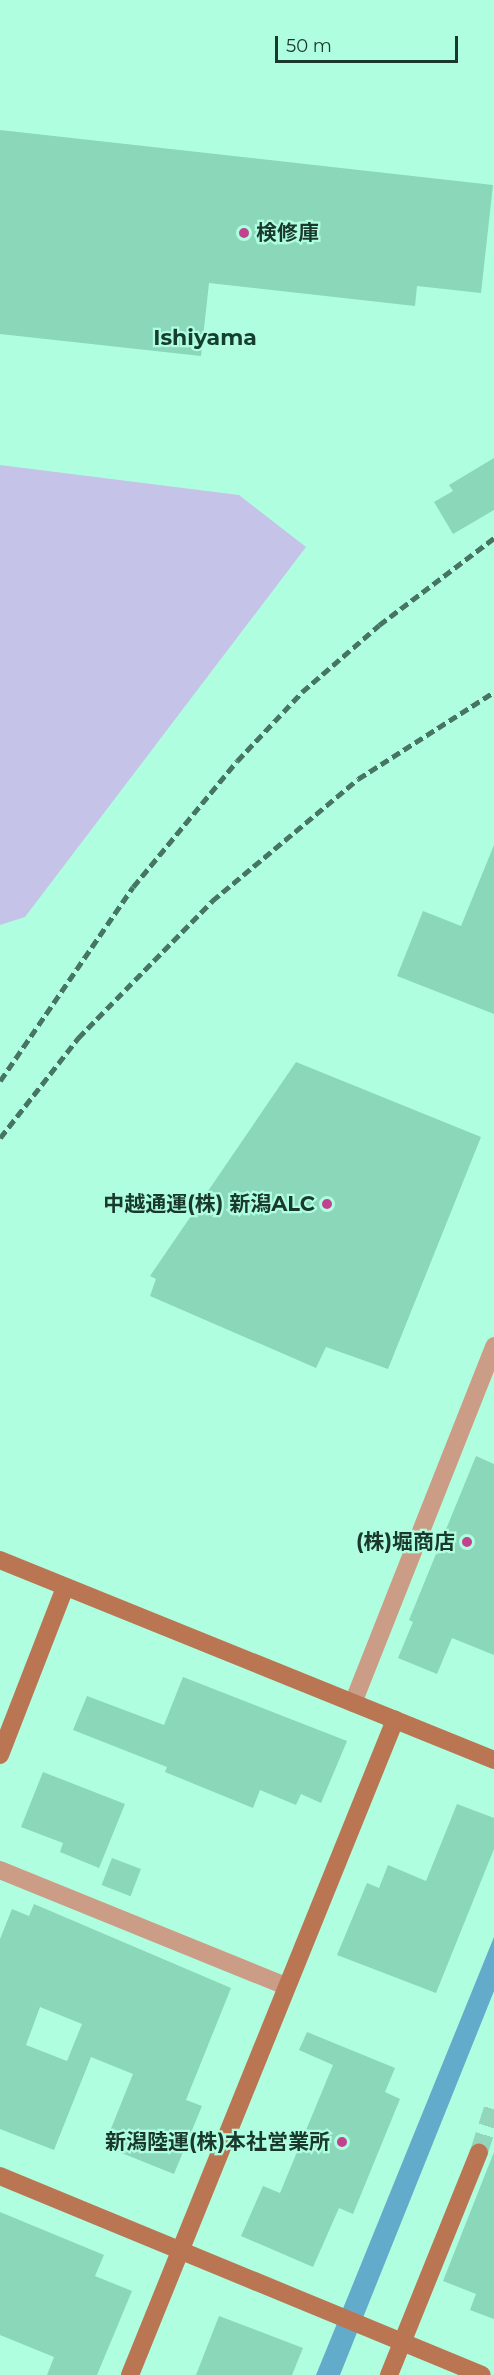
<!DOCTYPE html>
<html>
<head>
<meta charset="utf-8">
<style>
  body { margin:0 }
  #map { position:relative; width:494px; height:2375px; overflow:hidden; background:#b0fee0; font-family:Montserrat,"Noto Sans JP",sans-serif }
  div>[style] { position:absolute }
  .green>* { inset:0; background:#c6c3e8 }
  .water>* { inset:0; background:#63abca }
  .building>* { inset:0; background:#8ad7ba; transform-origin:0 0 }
  .secondary-tunnel>* { height:18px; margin-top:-9px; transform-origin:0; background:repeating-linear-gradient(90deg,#92d7bc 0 18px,transparent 0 27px) }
  .street>* { height:18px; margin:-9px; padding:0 9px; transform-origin:9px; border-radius:9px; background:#cc9d86 }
  .secondary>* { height:18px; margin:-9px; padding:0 9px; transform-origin:9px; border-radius:9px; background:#ba7653 }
  .rail>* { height:4.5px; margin-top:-2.25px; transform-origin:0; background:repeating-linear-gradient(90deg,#477563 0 9px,transparent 0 13.5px) }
  .dots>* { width:16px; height:16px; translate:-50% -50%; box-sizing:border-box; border:3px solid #b0fee0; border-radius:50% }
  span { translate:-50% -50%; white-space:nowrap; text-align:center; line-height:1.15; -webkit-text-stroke:4.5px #b0fee0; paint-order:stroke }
  .poi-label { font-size:21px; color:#19392d; font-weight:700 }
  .left { translate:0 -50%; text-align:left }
  .right { translate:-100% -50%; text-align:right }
  .neighbourhood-label { font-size:22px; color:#153e30; font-weight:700 }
  .scale { position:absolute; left:275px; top:36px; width:183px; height:27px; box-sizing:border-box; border:3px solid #19392d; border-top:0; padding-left:8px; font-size:18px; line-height:21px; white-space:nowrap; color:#19392d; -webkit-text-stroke:4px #b0fee0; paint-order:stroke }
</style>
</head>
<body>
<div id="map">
  <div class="green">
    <i style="clip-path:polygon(0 465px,239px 495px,306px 547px,25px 917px,0 925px)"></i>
  </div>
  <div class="water">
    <i style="clip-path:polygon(494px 1937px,494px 1991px,340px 2375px,316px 2375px)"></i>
  </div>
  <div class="building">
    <i style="clip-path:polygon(0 130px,493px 185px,481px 293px,417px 286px,415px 306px,209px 283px,201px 356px,0 334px)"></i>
    <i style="clip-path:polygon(494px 458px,494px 510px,453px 534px,434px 502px,453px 491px,449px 485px)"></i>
    <i style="clip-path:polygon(494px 845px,494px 1014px,397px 976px,423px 911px,461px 926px)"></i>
    <i style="clip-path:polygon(296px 1062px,481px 1137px,388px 1369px,326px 1347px,316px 1368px,150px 1296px,156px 1279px,150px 1276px)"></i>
    <i style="clip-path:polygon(476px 1456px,494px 1464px,494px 1655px,452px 1638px,437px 1674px,398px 1658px,413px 1622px,409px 1620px)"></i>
    <i style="clip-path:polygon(183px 1677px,347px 1741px,321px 1803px,301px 1794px,296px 1805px,260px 1790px,253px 1808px,165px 1772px,167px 1767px,73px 1730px,87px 1696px,164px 1725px)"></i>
    <i style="clip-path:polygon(43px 1772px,125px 1804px,99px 1868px,60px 1852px,63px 1843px,21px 1827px)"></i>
    <i style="clip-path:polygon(457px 1804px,494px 1818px,494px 1849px,436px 1993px,337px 1955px,367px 1883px,379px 1888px,388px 1865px,426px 1881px)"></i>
    <i style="left:112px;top:1858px;width:31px;height:29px;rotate:21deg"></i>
    <i style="clip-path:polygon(evenodd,34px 1904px,231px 1988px,186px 2100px,202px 2106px,174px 2174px,104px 2146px,133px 2074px,91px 2057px,54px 2150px,0 2129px,0 1939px,12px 1909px,29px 1916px,34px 1904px,40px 2007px,82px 2024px,67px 2061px,26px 2045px,40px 2007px)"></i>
    <i style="clip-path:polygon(307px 2032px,395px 2068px,385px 2092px,400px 2099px,353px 2214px,339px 2208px,313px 2267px,241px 2236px,263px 2186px,280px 2193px,333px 2065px,299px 2050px)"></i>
    <i style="clip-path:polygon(494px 2152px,494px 2319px,470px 2310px,476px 2294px,443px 2281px)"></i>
    <i style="clip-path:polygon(0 2212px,104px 2255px,95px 2276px,132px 2291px,97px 2375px,47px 2375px,54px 2357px,0 2335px)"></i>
    <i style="clip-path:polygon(219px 2316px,303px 2348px,292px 2375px,196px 2375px)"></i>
  </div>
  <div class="secondary-tunnel">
    <i style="left:479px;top:2152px;width:49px;rotate:-72.3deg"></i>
  </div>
  <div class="street">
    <i style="left:353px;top:1703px;width:384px;rotate:-68.4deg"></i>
    <i style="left:0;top:1870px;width:309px;rotate:22.1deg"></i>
  </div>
  <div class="secondary">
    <i style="left:0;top:1560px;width:533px;rotate:22.04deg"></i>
    <i style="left:0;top:1755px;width:180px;rotate:-68.8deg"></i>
    <i style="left:0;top:2176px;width:521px;rotate:22.43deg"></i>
    <i style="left:130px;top:2375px;width:707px;rotate:-67.97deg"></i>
    <i style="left:389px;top:2375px;width:240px;rotate:-68deg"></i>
  </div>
  <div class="rail">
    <i style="left:0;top:1081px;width:235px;rotate:-55.6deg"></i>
    <i style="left:133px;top:887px;width:163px;rotate:-50.5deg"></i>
    <i style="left:237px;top:761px;width:95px;rotate:-46.7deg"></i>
    <i style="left:302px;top:692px;width:102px;rotate:-41deg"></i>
    <i style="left:379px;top:625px;width:144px;rotate:-37.1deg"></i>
    <i style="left:0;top:1138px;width:127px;rotate:-52deg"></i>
    <i style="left:78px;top:1038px;width:192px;rotate:-45.6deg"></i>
    <i style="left:212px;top:901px;width:190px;rotate:-39.9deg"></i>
    <i style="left:358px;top:779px;width:161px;rotate:-32.6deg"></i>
  </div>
  <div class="dots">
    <i style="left:244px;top:233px;background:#c2428d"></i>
    <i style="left:327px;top:1204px;background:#c2428d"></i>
    <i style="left:467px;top:1542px;background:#c2428d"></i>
    <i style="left:342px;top:2142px;background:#c2428d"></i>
  </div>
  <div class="poi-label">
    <span class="left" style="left:256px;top:233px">検修庫</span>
    <span class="right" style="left:315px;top:1204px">中越通運(株) 新潟ALC</span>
    <span class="right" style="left:455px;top:1542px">(株)堀商店</span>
    <span class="right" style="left:330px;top:2142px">新潟陸運(株)本社営業所</span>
  </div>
  <div class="neighbourhood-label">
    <span style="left:205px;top:338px">Ishiyama</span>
  </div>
  <div class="scale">50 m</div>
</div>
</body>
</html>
